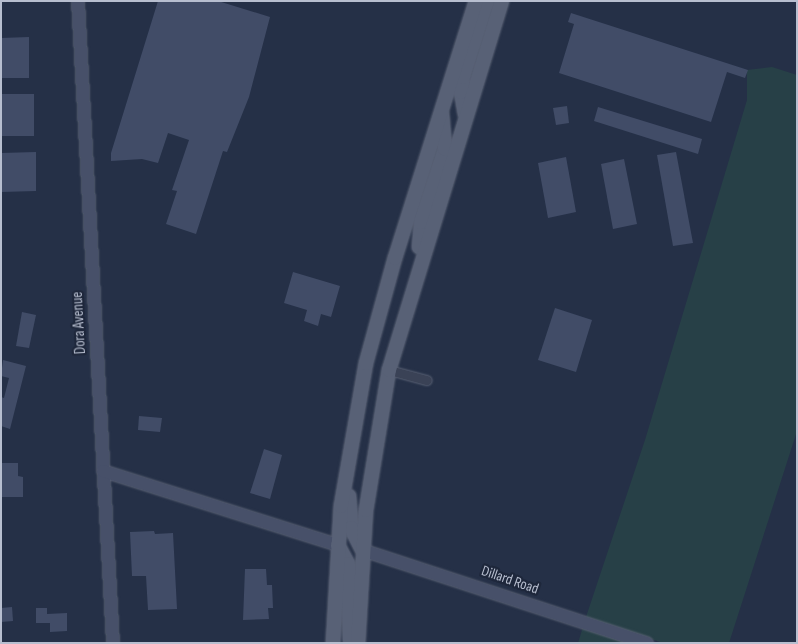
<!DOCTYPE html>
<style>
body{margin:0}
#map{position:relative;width:798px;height:644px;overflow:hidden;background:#253047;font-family:"Sofia Sans Condensed",sans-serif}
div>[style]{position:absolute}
.green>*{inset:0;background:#274047}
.building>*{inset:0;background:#414c67}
.roads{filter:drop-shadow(0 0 1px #586073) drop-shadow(0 0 1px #586073)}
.street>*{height:9px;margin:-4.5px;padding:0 4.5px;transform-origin:4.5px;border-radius:4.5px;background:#3a4256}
.secondary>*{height:12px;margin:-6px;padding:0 6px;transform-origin:6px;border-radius:6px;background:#475069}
.primary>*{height:14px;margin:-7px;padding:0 7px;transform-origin:7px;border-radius:7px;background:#586176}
span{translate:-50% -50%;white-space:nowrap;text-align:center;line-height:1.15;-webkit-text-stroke:4.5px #1e273b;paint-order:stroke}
.street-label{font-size:15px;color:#b7becf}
.frame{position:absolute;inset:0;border:2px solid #b7becf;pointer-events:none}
</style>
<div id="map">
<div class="green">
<div style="clip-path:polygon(772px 67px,797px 75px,797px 431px,729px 643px,663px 643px,586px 617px,645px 440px,747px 100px,747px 70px)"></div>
<div style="clip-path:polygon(583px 627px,632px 643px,578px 643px)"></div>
</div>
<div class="building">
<div style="clip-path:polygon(158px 1px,218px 1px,270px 17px,249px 97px,227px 152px,223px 151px,196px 234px,166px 224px,177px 191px,172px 190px,189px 140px,168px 133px,158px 163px,142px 159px,111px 161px,111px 153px)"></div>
<div style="clip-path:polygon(571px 13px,748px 70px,745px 78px,727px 72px,711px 122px,559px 73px,574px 24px,568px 22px)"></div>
<div style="clip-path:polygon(29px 37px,29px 78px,1px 78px,1px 38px)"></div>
<div style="clip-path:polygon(1px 94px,34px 94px,34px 136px,1px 136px)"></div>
<div style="clip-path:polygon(567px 106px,569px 123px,556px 125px,553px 108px)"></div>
<div style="clip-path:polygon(598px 107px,702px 139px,698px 154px,594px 121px)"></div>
<div style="clip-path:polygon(36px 152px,36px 191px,1px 192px,1px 153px)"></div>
<div style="clip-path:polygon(676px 152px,693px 243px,673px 246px,657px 155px)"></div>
<div style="clip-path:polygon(566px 157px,576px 212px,548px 218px,538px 163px)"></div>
<div style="clip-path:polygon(624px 159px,637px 224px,613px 229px,601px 164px)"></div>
<div style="clip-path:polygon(293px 272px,340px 286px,331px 317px,321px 314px,318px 326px,304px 321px,307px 310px,284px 303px)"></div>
<div style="clip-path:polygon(555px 308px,592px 320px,576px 372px,538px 360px)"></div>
<div style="clip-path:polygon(22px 312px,36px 315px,29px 348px,16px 346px)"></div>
<div style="clip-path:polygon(3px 360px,26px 366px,10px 429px,1px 426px,1px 397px,4px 398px,9px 378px,1px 376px)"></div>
<div style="clip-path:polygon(139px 416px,162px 418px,160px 432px,138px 430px)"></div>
<div style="clip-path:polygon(264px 449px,282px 455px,270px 499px,250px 493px)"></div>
<div style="clip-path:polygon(1px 463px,18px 463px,18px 476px,23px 477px,23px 497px,1px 497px)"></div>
<div style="clip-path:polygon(154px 531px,155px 534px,173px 533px,177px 609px,148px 610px,146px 576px,132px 576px,130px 532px)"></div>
<div style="clip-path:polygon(245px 569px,266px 569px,267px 585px,272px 585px,273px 608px,268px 608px,269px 619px,243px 620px)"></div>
<div style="clip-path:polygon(12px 607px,13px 621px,1px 622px,1px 608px)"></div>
<div style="clip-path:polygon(36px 608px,47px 608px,47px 614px,67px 613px,67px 631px,50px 632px,50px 623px,36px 623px)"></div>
</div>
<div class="roads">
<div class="street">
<div style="left:389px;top:370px;width:39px;rotate:15deg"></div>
</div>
<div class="secondary">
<div style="left:78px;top:1px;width:643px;rotate:86.88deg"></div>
<div style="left:103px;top:471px;width:246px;rotate:17.5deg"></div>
<div style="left:362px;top:550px;width:300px;rotate:18.1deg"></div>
</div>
<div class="primary">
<div style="left:465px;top:114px;width:22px;rotate:-100deg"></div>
<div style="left:461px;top:92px;width:15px;rotate:-82deg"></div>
<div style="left:463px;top:77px;width:80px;rotate:-72.5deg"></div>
<div style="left:419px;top:247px;width:25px;rotate:-85deg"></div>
<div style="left:421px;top:222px;width:77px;rotate:-71.8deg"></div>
<div style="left:445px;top:149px;width:36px;rotate:-95deg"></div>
<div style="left:349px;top:496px;width:32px;rotate:86deg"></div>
<div style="left:351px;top:528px;width:25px;rotate:63deg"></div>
<div style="left:338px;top:545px;width:21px;rotate:62deg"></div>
<div style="left:348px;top:564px;width:76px;rotate:88.5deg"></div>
<div style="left:333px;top:643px;width:137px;rotate:-86.7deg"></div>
<div style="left:341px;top:506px;width:145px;rotate:-80.1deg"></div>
<div style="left:366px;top:363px;width:109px;rotate:-74.6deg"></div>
<div style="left:395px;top:258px;width:269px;rotate:-72.5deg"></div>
<div style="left:358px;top:643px;width:133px;rotate:-86.6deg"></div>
<div style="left:366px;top:510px;width:142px;rotate:-80.7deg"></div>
<div style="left:389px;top:370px;width:386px;rotate:-73deg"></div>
</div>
</div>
<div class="street-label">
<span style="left:79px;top:323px;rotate:-93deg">Dora Avenue</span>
<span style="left:510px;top:580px;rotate:19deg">Dillard Road</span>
</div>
<div class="frame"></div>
</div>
